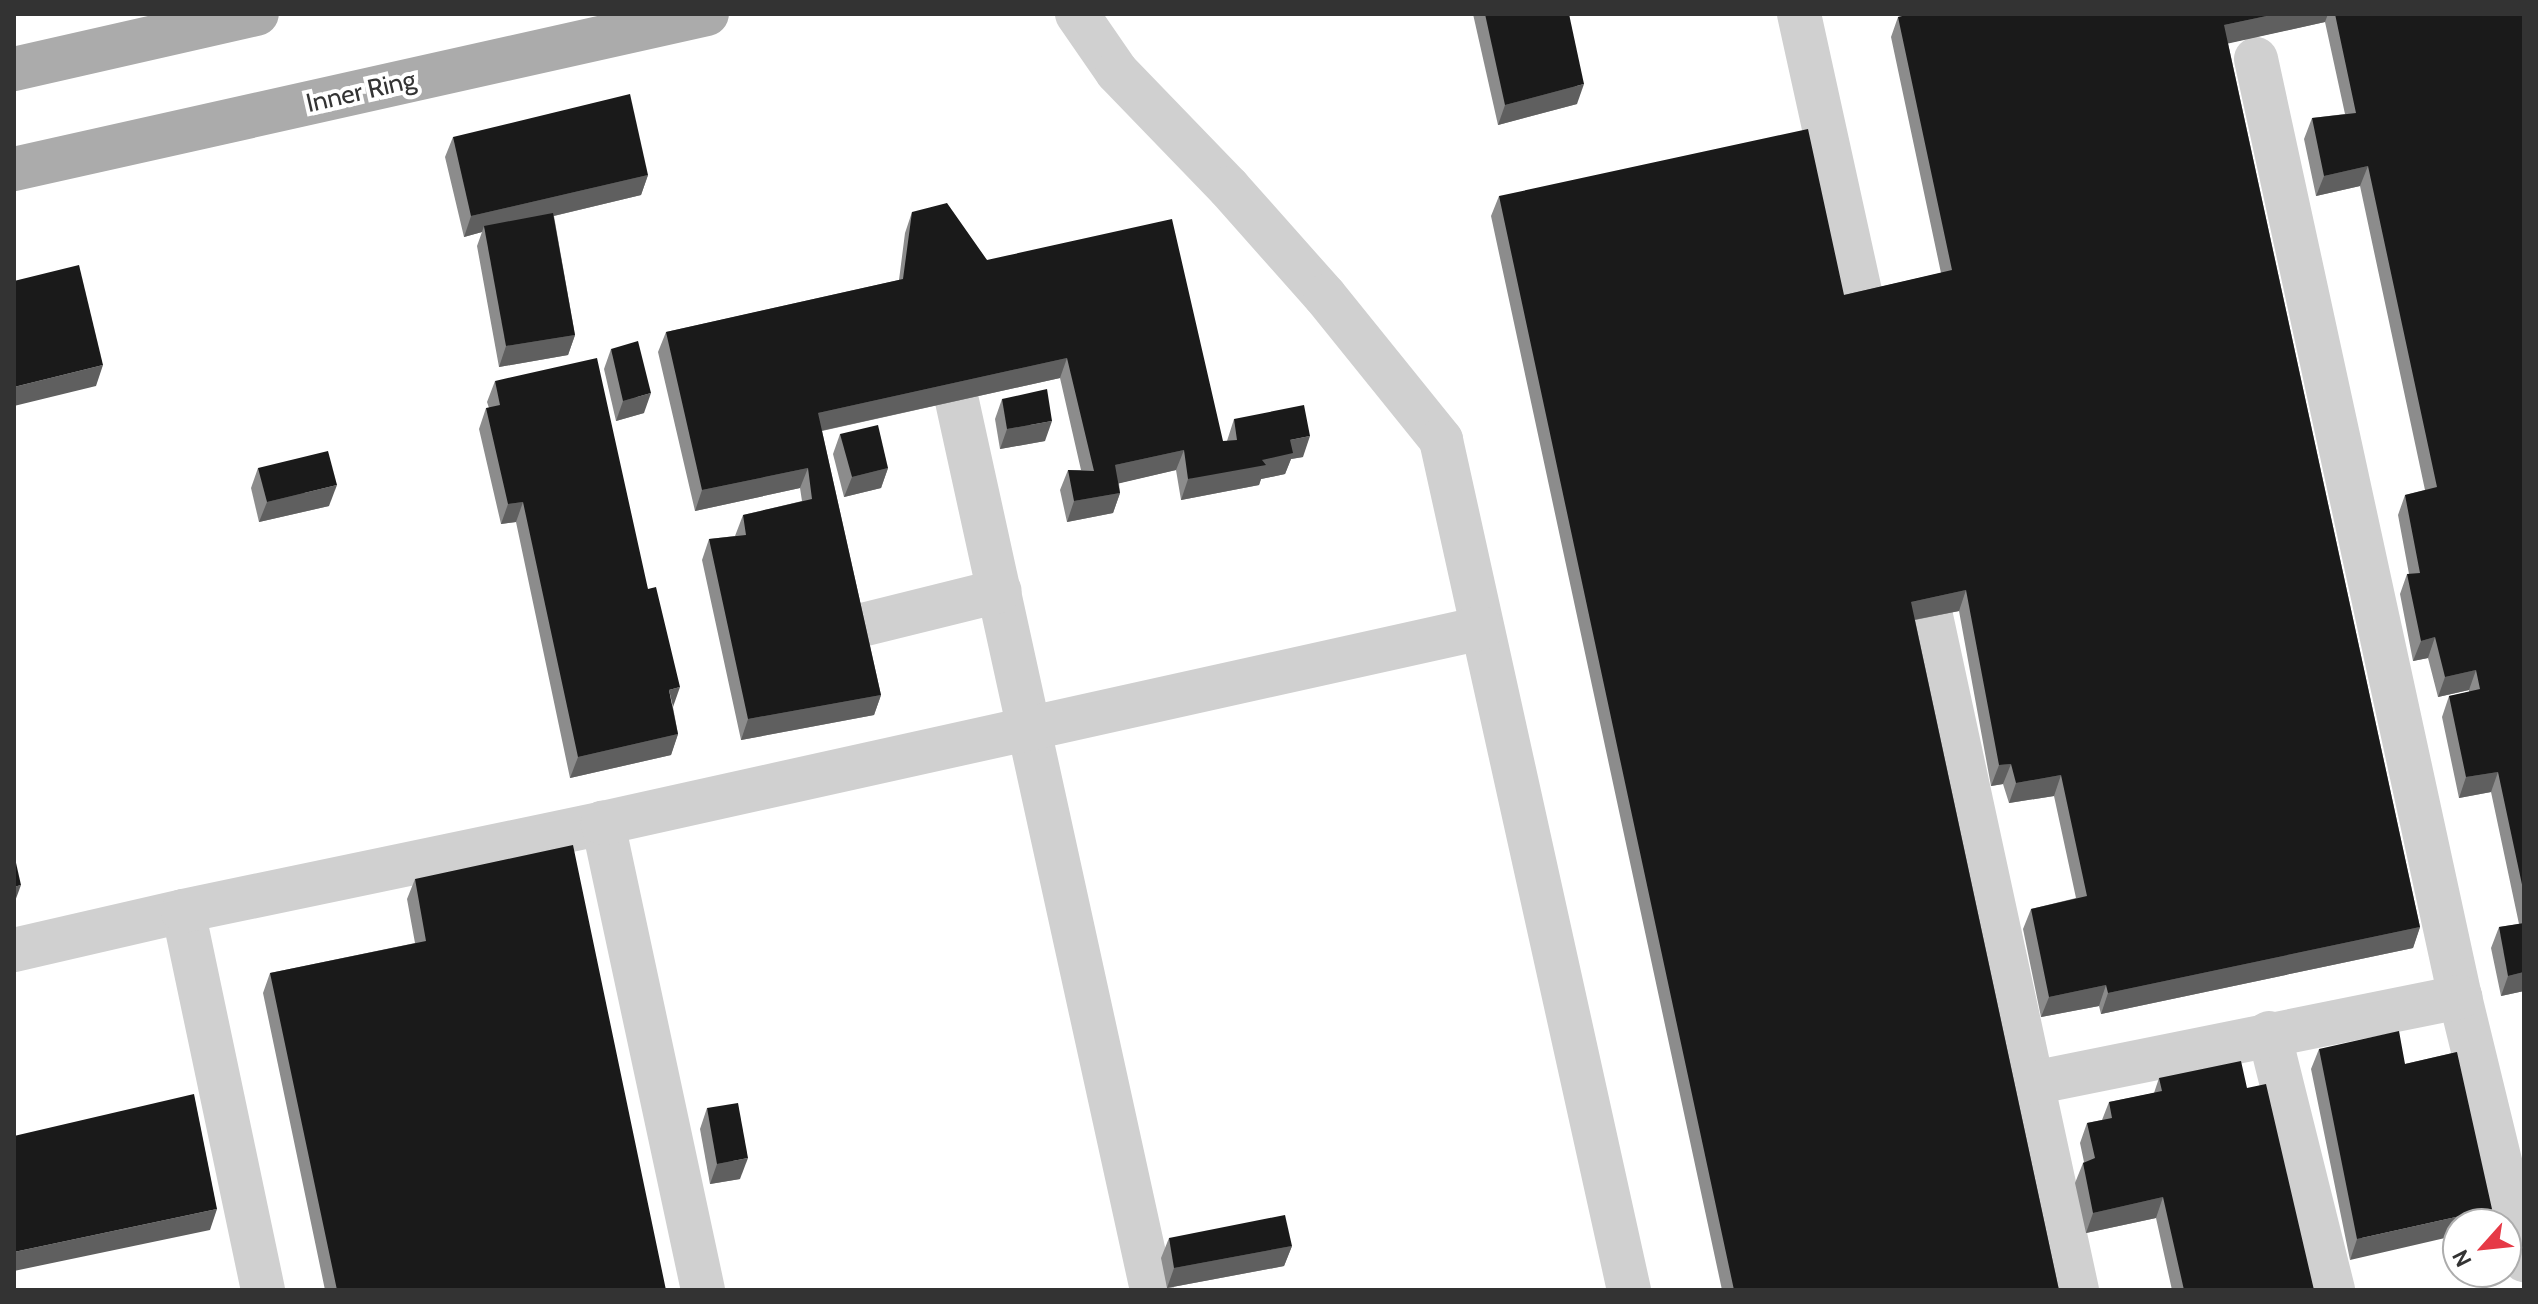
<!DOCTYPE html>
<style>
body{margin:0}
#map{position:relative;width:2538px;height:1304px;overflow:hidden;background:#fff;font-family:Cabin,sans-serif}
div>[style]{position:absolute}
.minor>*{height:44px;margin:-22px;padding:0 22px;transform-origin:22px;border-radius:22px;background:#d0d0d0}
.major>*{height:44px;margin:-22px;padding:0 22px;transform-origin:22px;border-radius:22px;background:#ababab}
.wall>*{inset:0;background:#8c8c8c}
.shaded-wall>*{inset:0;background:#5f5f5f}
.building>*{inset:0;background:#1a1a1a}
span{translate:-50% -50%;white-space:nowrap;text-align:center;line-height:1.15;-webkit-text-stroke:8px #fff;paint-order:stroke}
.street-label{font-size:26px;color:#333}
.frame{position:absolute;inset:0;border:16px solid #333;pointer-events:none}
.north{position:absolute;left:2442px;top:1208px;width:80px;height:80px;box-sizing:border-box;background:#fff;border:2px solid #adadad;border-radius:50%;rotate:243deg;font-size:22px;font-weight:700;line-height:32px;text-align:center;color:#333}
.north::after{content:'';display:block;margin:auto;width:28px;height:36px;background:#e63946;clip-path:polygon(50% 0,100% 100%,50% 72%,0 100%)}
</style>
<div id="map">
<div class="minor">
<div style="left:1077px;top:14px;width:70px;rotate:55.4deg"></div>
<div style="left:1117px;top:72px;width:161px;rotate:46deg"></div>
<div style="left:1229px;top:188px;width:144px;rotate:48.4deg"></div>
<div style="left:1325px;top:296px;width:185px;rotate:51.1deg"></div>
<div style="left:1441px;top:440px;width:871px;rotate:77.53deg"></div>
<div style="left:1799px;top:14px;width:302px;rotate:77.6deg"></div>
<div style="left:2256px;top:59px;width:960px;rotate:77.73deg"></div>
<div style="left:2460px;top:997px;width:271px;rotate:76.3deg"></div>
<div style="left:957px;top:401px;width:910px;rotate:77.63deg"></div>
<div style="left:1931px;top:616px;width:690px;rotate:77.78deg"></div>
<div style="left:854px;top:627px;width:150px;rotate:-13.9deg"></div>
<div style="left:14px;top:950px;width:173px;rotate:-13deg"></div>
<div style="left:2269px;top:1033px;width:265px;rotate:76deg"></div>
<div style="left:2033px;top:1083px;width:436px;rotate:-11.4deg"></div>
<div style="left:263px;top:1290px;width:387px;rotate:-101.9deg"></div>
<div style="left:183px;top:911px;width:429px;rotate:-11.8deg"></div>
<div style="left:703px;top:1290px;width:478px;rotate:-102.1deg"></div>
<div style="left:603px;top:823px;width:900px;rotate:-12.51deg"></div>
</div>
<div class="major">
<div style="left:14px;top:69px;width:249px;rotate:-12.8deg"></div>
<div style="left:14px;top:169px;width:710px;rotate:-12.61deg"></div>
</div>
<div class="wall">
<div style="clip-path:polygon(1473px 14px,1569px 14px,1577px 104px,1498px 125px)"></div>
<div style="clip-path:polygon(1911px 14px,2524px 14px,2524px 991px,2501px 996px,2491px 948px,2499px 927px,2519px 924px,2491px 792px,2459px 798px,2442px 717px,2449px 696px,2469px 692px,2469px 690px,2438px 697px,2428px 658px,2413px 661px,2400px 594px,2407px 574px,2409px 574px,2398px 515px,2405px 495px,2425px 490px,2360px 186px,2316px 196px,2304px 139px,2312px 118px,2345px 114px,2325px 22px,2228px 43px,2420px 927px,2413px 948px,2101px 1014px,2099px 1006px,2041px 1017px,2023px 929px,2031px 909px,2076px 898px,2054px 796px,2009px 803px,2003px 784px,1991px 786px,1959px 611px,1915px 620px,2059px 1290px,1722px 1290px,1491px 216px,1499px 196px,1844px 295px,1941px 273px,1891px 37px,1898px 17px)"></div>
<div style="clip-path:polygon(453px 137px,648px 175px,641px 195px,554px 216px,575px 335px,568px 355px,499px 367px,477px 246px,482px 232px,464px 237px,445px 157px)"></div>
<div style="clip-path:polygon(912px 212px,987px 260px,1223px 441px,1227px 441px,1234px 419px,1303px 457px,1291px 459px,1285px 474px,1261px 479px,1259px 485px,1181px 500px,1176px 470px,1119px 483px,1120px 493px,1113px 513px,1067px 522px,1060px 490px,1068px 470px,1081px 470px,1060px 378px,822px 431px,881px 695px,874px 715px,741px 740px,702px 560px,709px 539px,735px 536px,743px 515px,802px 501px,800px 488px,695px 511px,658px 352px,666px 332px,899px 280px,905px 233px)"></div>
<div style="clip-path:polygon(611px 349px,644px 413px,616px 421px,604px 369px)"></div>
<div style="clip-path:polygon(495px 381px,673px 707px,678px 734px,671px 755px,570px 778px,516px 522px,501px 524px,479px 429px,486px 408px,489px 408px,487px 402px)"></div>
<div style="clip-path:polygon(1002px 399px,1045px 441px,1000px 449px,995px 419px)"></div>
<div style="clip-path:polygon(840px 434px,888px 468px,881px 488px,844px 497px,833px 454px)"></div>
<div style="clip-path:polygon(258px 468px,329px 506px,259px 522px,251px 488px)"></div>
<div style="clip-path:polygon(415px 879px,666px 1290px,325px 1290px,263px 993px,270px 973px,415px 943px,407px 899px)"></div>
<div style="clip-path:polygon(2319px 1049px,2405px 1064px,2457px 1052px,2350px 1260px,2311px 1069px)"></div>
<div style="clip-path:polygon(2159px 1078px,2247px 1088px,2314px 1290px,2172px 1290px,2156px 1218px,2086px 1233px,2075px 1183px,2083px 1163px,2084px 1162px,2080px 1143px,2087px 1123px,2102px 1120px,2109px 1102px,2154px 1093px)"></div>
<div style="clip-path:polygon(707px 1108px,740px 1179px,710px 1184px,700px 1129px)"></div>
<div style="clip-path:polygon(1169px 1238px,1292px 1246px,1284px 1266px,1167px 1288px,1161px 1258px)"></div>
</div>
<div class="shaded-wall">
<div style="clip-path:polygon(2276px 14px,2328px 14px,2325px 22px,2217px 46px,2224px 25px)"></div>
<div style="clip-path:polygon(1584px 84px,1577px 104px,1498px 125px,1505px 105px)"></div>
<div style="clip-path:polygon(2368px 166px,2360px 186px,2316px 196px,2324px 176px)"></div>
<div style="clip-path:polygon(648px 175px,641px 195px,486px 232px,484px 226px,482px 232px,464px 237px,471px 216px)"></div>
<div style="clip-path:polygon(575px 335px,568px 355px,499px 367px,506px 346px)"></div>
<div style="clip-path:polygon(1067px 358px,1060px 378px,811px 433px,818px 413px)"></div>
<div style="clip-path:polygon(103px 365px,96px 386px,14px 406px,14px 387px)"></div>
<div style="clip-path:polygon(651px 393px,644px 413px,616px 421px,623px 401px)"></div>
<div style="clip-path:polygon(1052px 421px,1045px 441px,1000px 449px,1007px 429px)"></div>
<div style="clip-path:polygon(1310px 436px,1303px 457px,1291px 459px,1285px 474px,1261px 479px,1259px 485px,1181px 500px,1188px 479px,1262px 460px,1290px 440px)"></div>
<div style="clip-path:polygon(1184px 450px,1176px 470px,1108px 486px,1115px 465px)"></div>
<div style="clip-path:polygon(808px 468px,800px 488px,695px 511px,702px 490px)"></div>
<div style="clip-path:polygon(888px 468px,881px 488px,844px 497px,852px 477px)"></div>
<div style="clip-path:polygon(337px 485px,329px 506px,259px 522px,267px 502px)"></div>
<div style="clip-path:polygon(1120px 493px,1113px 513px,1067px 522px,1074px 501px)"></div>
<div style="clip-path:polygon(523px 502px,516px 522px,501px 524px,508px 504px)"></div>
<div style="clip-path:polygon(1966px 590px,1959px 611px,1903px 622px,1911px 602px)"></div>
<div style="clip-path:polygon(2435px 637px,2428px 658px,2413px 661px,2421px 641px)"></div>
<div style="clip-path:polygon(2476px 670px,2469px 690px,2438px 697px,2445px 677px)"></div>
<div style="clip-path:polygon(680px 687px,673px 707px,669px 690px)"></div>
<div style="clip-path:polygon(881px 695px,874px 715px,741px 740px,748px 719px)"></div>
<div style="clip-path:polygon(678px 734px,671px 755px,570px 778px,578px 757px)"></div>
<div style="clip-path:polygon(2011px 764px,2003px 784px,1991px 786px,1999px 765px)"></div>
<div style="clip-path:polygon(2498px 772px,2491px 792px,2459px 798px,2466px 777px)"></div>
<div style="clip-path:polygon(2061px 775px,2054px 796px,2009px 803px,2016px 783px)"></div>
<div style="clip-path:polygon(21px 885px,14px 904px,14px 887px)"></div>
<div style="clip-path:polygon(2420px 927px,2413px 948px,2101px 1014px,2108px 993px)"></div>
<div style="clip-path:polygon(2524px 972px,2524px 991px,2501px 996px,2508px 976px)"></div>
<div style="clip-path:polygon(2106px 985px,2099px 1006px,2041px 1017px,2049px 997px)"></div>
<div style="clip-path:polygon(748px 1158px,740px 1179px,710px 1184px,717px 1164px)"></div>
<div style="clip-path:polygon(2163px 1197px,2156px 1218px,2086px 1233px,2093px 1213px)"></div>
<div style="clip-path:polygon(217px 1209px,210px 1230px,14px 1271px,14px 1252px)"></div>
<div style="clip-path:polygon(2492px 1209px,2486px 1224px,2458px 1224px,2458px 1235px,2350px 1260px,2357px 1239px)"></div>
<div style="clip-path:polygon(1292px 1246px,1284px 1266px,1167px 1288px,1174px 1268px)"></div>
</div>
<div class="building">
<div style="clip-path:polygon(1485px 14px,1569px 14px,1584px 84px,1505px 105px)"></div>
<div style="clip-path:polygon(1911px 14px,2276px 14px,2224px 25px,2420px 927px,2108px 993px,2106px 985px,2049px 997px,2031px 909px,2087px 896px,2061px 775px,2016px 783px,2011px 764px,1999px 765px,1966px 590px,1911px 602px,2059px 1290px,1734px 1290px,1499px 196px,1808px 129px,1844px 295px,1952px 270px,1898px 17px)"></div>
<div style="clip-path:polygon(2335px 14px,2524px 14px,2524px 894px,2498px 772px,2466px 777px,2449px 696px,2480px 689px,2476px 670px,2445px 677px,2435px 637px,2421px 641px,2407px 574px,2420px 573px,2405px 495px,2437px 487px,2368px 166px,2324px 176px,2312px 118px,2356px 113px)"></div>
<div style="clip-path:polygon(630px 94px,648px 175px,471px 216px,453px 137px)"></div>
<div style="clip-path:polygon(947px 203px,987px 260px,1172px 219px,1223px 441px,1237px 440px,1234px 419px,1304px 405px,1310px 436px,1290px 440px,1293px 453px,1262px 460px,1266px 465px,1188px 479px,1184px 450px,1115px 465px,1120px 493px,1074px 501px,1068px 470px,1094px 471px,1067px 358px,818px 413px,881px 695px,748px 719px,709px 539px,746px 535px,743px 515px,812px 499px,808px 468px,702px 490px,666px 332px,903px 279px,912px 212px)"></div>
<div style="clip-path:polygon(553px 213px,575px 335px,506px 346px,484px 226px)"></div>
<div style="clip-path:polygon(79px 265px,103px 365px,14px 387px,14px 281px)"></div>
<div style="clip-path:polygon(638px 341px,651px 393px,623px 401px,611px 349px)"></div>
<div style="clip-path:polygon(597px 358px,648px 589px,656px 587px,680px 687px,669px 690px,678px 734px,578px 757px,523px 502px,508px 504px,486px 408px,500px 405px,495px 381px)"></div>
<div style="clip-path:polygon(1047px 389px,1052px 421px,1007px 429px,1002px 399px)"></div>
<div style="clip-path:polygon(878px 425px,888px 468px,852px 477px,840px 434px)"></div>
<div style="clip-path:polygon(328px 451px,337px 485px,267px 502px,258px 468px)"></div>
<div style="clip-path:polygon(573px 845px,666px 1290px,337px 1290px,270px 973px,426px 941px,415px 879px)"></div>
<div style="clip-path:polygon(14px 854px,21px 885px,14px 887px)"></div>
<div style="clip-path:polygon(2524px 923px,2524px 972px,2508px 976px,2499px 927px)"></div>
<div style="clip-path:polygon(2399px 1031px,2405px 1064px,2457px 1052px,2492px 1209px,2357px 1239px,2319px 1049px)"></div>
<div style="clip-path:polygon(2241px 1061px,2247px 1088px,2266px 1084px,2314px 1290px,2184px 1290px,2163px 1197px,2093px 1213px,2083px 1163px,2095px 1158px,2087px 1123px,2112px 1118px,2109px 1102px,2162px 1091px,2159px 1078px)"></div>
<div style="clip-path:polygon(194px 1094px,217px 1209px,14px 1252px,14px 1136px)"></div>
<div style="clip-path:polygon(738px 1103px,748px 1158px,717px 1164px,707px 1108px)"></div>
<div style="clip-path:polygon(1285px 1215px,1292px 1246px,1174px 1268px,1169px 1238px)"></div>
</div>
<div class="street-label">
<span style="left:361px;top:92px;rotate:-13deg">Inner Ring</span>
</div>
<div class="frame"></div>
<div class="north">N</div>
</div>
